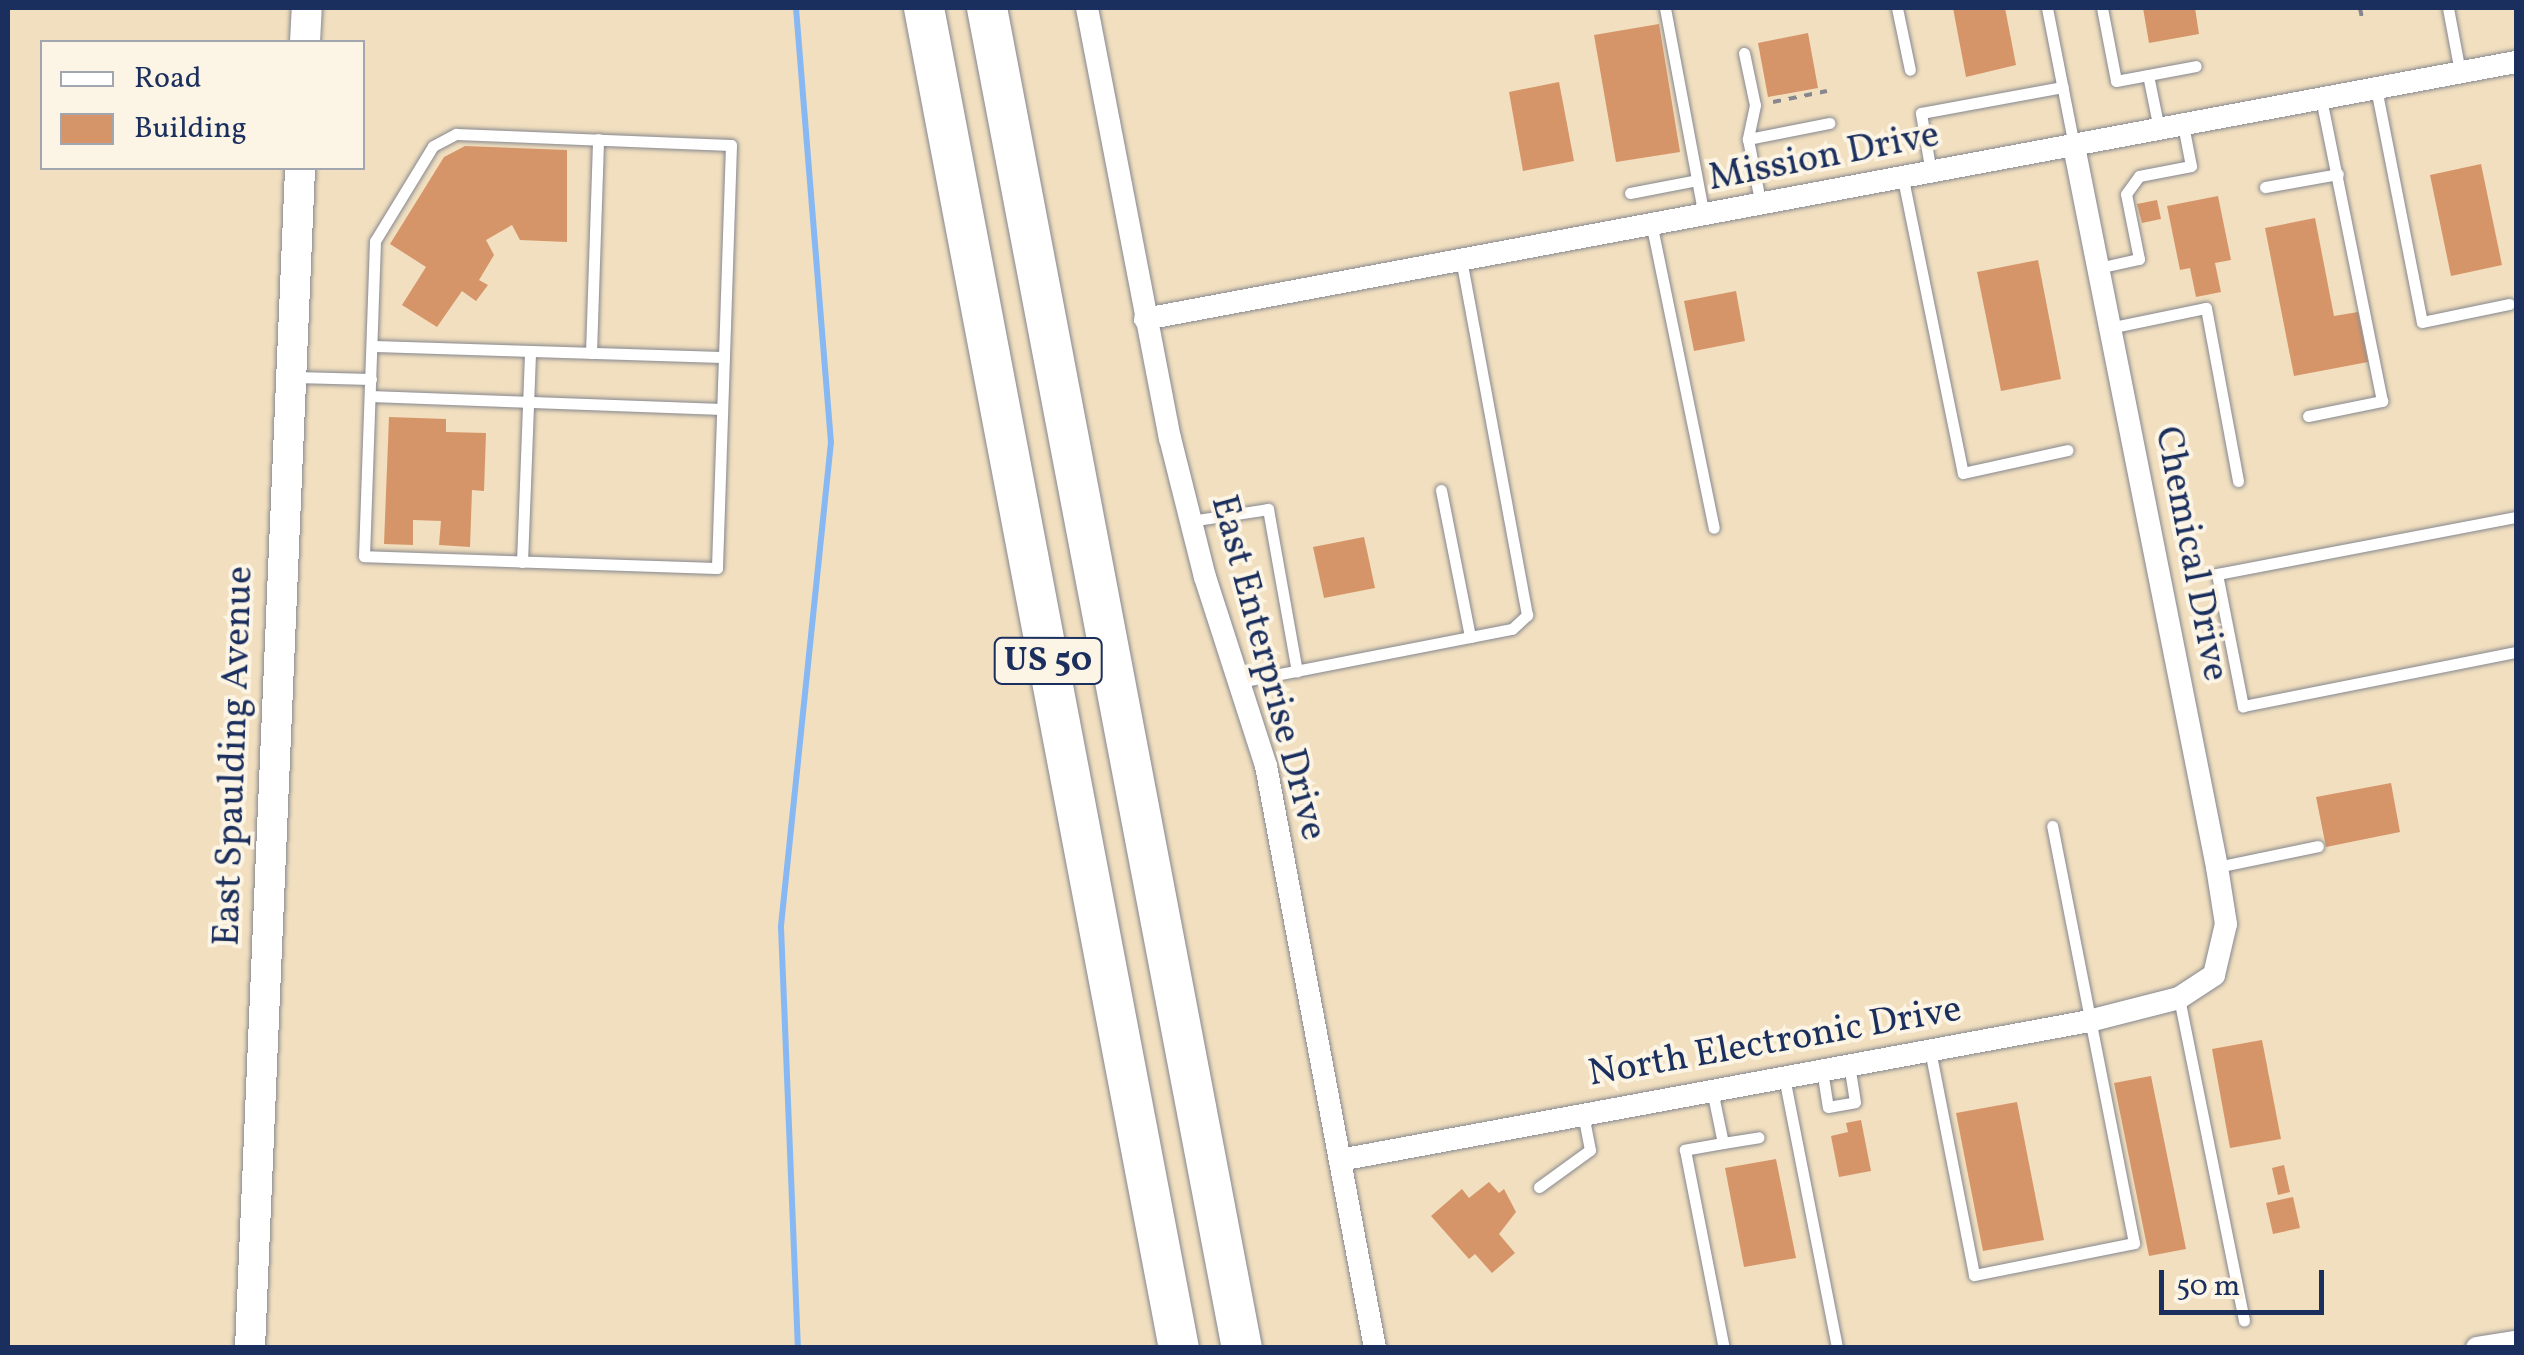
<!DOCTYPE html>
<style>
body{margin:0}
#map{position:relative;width:2524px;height:1355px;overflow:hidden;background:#f1dfbf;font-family:Vollkorn,serif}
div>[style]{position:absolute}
.stream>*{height:6px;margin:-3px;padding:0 3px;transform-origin:3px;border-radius:3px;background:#87b8f3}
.building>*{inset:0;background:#d69569}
.path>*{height:4px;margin-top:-2px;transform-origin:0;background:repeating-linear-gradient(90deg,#86878e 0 8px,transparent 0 16px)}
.roads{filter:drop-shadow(0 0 2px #86878e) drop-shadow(0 0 2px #86878e)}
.lane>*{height:11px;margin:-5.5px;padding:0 5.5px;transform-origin:5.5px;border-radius:5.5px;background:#fff}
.street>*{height:22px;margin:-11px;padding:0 11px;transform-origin:11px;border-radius:11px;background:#fff}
.secondary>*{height:30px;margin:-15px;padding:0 15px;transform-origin:15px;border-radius:15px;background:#fff}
.highway>*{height:40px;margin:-20px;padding:0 20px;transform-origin:20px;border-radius:20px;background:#fff}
span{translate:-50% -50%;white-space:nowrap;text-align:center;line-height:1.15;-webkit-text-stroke:8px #fcf5e5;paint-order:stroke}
.shield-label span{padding:2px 8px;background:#fcf5e5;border:2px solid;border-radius:8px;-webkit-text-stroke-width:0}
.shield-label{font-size:35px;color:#1b2f5e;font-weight:700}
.street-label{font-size:38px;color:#1b2f5e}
.frame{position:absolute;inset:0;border:10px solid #1b2f5e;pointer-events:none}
.legend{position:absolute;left:40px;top:40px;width:325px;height:130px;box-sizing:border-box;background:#fcf5e5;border:2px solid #a2a6af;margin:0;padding:12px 18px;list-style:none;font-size:30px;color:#1b2f5e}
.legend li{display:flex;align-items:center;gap:20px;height:50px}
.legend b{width:50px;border:2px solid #a2a6af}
.scale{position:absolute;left:2159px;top:1270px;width:165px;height:45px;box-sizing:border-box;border:5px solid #1b2f5e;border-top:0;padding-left:12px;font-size:30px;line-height:35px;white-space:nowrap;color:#1b2f5e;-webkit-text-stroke:8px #fcf5e5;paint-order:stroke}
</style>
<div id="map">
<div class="stream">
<div style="left:796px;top:8px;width:435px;rotate:85.4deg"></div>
<div style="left:831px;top:442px;width:488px;rotate:95.9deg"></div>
<div style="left:781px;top:927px;width:421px;rotate:87.7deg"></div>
</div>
<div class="building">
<div style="clip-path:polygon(1953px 8px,2005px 8px,2016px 65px,1966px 77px)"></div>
<div style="clip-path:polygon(2143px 8px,2195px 8px,2199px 34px,2149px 43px)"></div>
<div style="clip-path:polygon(1659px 24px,1680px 152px,1616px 162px,1594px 35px)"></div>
<div style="clip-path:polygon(1808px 33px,1818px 88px,1768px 97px,1758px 43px)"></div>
<div style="clip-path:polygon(1559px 82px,1574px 161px,1523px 171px,1509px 92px)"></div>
<div style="clip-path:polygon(465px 146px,567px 150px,567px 242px,520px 240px,512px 225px,486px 240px,494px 255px,479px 280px,488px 285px,476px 301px,462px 291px,437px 327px,402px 305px,426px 267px,390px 244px,444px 157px)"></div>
<div style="clip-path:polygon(2481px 164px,2502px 265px,2451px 276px,2430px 175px)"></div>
<div style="clip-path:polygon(2218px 196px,2231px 260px,2215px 263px,2221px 292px,2196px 297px,2190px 268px,2180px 270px,2167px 206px)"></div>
<div style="clip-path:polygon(2157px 200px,2161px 219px,2142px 223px,2137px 204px)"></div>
<div style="clip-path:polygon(2315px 218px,2334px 316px,2358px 312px,2368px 362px,2294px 376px,2265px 228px)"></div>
<div style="clip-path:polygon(2038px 260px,2061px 379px,2001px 391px,1977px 272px)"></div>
<div style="clip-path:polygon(1736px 291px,1745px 341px,1694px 351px,1684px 301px)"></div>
<div style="clip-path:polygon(389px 417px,446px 419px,446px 432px,486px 433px,484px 491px,472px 490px,470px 547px,439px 545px,441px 521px,413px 520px,413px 545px,384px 544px)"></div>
<div style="clip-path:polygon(1364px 537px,1375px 588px,1324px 598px,1313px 547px)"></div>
<div style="clip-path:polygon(2391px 783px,2400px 832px,2326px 847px,2316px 797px)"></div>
<div style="clip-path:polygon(2262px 1040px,2281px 1139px,2230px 1148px,2212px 1049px)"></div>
<div style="clip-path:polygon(2151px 1076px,2186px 1249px,2149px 1256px,2114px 1083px)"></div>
<div style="clip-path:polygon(2017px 1102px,2044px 1240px,1983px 1251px,1956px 1113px)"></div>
<div style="clip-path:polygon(1861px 1120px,1871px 1171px,1839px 1177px,1831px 1136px,1848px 1132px,1846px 1123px)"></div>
<div style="clip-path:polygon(1776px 1159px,1796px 1258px,1744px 1267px,1725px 1168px)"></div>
<div style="clip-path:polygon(2284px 1165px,2290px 1192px,2278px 1195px,2272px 1168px)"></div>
<div style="clip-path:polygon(1489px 1182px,1499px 1193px,1504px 1189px,1516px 1212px,1499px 1234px,1515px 1253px,1492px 1273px,1475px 1254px,1469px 1259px,1431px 1216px,1462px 1189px,1469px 1198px)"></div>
<div style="clip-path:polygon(2293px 1197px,2300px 1228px,2273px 1234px,2266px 1203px)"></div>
</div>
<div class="path">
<div style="left:2360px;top:8px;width:15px;rotate:79deg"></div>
<div style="left:1773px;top:102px;width:55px;rotate:-11.5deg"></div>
</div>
<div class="roads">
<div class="lane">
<div style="left:1665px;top:8px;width:213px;rotate:79.4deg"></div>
<div style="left:1897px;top:8px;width:63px;rotate:78.2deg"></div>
<div style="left:2047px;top:8px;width:141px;rotate:78.9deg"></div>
<div style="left:2102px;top:8px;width:74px;rotate:79.1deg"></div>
<div style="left:2116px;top:81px;width:81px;rotate:-10.6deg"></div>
<div style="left:2448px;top:8px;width:65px;rotate:79.4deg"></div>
<div style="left:1744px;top:53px;width:53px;rotate:78.1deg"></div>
<div style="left:1755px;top:105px;width:35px;rotate:102deg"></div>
<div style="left:2148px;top:75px;width:55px;rotate:78.5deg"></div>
<div style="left:2376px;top:88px;width:238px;rotate:78.9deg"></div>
<div style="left:2422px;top:322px;width:89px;rotate:-11.7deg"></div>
<div style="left:456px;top:134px;width:275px;rotate:2.3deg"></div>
<div style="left:731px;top:145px;width:423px;rotate:91.9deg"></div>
<div style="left:717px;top:568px;width:353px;rotate:-178.1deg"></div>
<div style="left:364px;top:556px;width:315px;rotate:-88deg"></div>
<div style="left:375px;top:241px;width:111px;rotate:-58.6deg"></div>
<div style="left:433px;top:146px;width:26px;rotate:-28deg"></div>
<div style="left:1931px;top:173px;width:61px;rotate:-99.5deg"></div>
<div style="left:1921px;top:113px;width:144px;rotate:-10.4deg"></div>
<div style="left:1903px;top:179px;width:300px;rotate:78.5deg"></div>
<div style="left:1963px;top:473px;width:107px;rotate:-12.4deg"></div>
<div style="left:2265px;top:187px;width:74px;rotate:-10.1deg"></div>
<div style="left:1630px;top:193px;width:68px;rotate:-11deg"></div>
<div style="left:1761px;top:206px;width:68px;rotate:-101deg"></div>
<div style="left:1748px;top:139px;width:83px;rotate:-11.2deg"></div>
<div style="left:1652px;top:227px;width:307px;rotate:78.4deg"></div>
<div style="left:2098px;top:268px;width:42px;rotate:-12.4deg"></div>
<div style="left:2139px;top:259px;width:66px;rotate:-101.3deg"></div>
<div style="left:2126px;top:194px;width:22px;rotate:-54deg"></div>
<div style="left:2139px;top:176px;width:53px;rotate:-10.9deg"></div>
<div style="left:2191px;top:166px;width:42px;rotate:-101deg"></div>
<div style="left:2109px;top:328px;width:99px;rotate:-11.7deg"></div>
<div style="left:2206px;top:308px;width:176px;rotate:79.5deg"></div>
<div style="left:372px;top:346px;width:352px;rotate:1.8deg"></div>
<div style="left:591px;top:353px;width:214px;rotate:-88.1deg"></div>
<div style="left:295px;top:377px;width:76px;rotate:1.5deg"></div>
<div style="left:370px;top:396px;width:352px;rotate:2.1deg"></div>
<div style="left:2308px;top:416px;width:76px;rotate:-11.5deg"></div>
<div style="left:2382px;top:401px;width:309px;rotate:-101.4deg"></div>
<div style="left:1441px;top:490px;width:150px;rotate:78.8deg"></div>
<div style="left:2516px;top:517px;width:304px;rotate:169.2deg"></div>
<div style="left:2217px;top:574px;width:135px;rotate:78.9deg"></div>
<div style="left:2243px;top:706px;width:278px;rotate:-11.2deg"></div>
<div style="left:1190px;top:521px;width:79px;rotate:-8.7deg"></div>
<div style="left:1268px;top:509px;width:165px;rotate:79.9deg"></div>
<div style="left:522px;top:562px;width:211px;rotate:-87.8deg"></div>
<div style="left:1239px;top:682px;width:278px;rotate:-11deg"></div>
<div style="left:1512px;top:629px;width:21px;rotate:-43deg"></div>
<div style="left:1527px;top:615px;width:358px;rotate:-100.5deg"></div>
<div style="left:2217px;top:867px;width:103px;rotate:-11.7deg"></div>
<div style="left:2179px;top:998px;width:329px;rotate:78.6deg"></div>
<div style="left:1930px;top:1050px;width:229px;rotate:78.9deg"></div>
<div style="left:1974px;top:1275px;width:163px;rotate:-11.3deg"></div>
<div style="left:2134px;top:1243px;width:425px;rotate:-101.1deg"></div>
<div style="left:1822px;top:1070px;width:37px;rotate:81deg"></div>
<div style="left:1828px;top:1107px;width:27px;rotate:-10deg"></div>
<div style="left:1855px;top:1102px;width:37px;rotate:-99deg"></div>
<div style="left:1784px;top:1077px;width:276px;rotate:78.9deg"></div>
<div style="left:1712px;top:1090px;width:54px;rotate:78.3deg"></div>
<div style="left:1723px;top:1143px;width:36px;rotate:-9deg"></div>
<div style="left:1723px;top:1143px;width:39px;rotate:170deg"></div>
<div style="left:1685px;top:1150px;width:202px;rotate:78.9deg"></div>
<div style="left:1539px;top:1187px;width:63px;rotate:-36deg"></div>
<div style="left:1590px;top:1150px;width:38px;rotate:-101deg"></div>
</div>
<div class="street">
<div style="left:1087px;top:8px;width:438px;rotate:79.1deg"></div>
<div style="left:1170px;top:438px;width:143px;rotate:75.9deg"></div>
<div style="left:1205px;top:577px;width:199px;rotate:72.1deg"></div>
<div style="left:1266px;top:766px;width:592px;rotate:79.39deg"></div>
<div style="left:1145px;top:319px;width:1395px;rotate:-10.62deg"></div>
<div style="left:1340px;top:1160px;width:762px;rotate:-10.51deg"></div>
<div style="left:2089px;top:1021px;width:93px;rotate:-14.3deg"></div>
<div style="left:2179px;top:998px;width:42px;rotate:-33.3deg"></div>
<div style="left:2214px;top:975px;width:52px;rotate:-76.8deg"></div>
<div style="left:2226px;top:924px;width:58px;rotate:-99deg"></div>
<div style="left:2217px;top:867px;width:735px;rotate:-101.22deg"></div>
<div style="left:2477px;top:1348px;width:39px;rotate:-9deg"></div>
</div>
<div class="secondary">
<div style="left:305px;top:42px;width:34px;rotate:-87deg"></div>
<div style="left:250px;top:1348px;width:1181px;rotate:-87.57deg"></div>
</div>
<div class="highway">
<div style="left:924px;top:8px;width:1364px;rotate:79.23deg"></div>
<div style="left:987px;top:8px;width:1364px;rotate:79.23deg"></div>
</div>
</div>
<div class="shield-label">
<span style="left:1048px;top:661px">US 50</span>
</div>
<div class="street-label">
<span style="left:1824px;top:158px;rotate:-11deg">Mission Drive</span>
<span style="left:2190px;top:554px;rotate:79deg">Chemical Drive</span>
<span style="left:1267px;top:668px;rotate:75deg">East Enterprise Drive</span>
<span style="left:235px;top:756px;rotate:-88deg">East Spaulding Avenue</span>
<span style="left:1775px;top:1043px;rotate:-10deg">North Electronic Drive</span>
</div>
<div class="frame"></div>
<ul class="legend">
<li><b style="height:12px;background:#fff"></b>Road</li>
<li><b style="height:28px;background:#d69569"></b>Building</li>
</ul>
<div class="scale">50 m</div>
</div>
